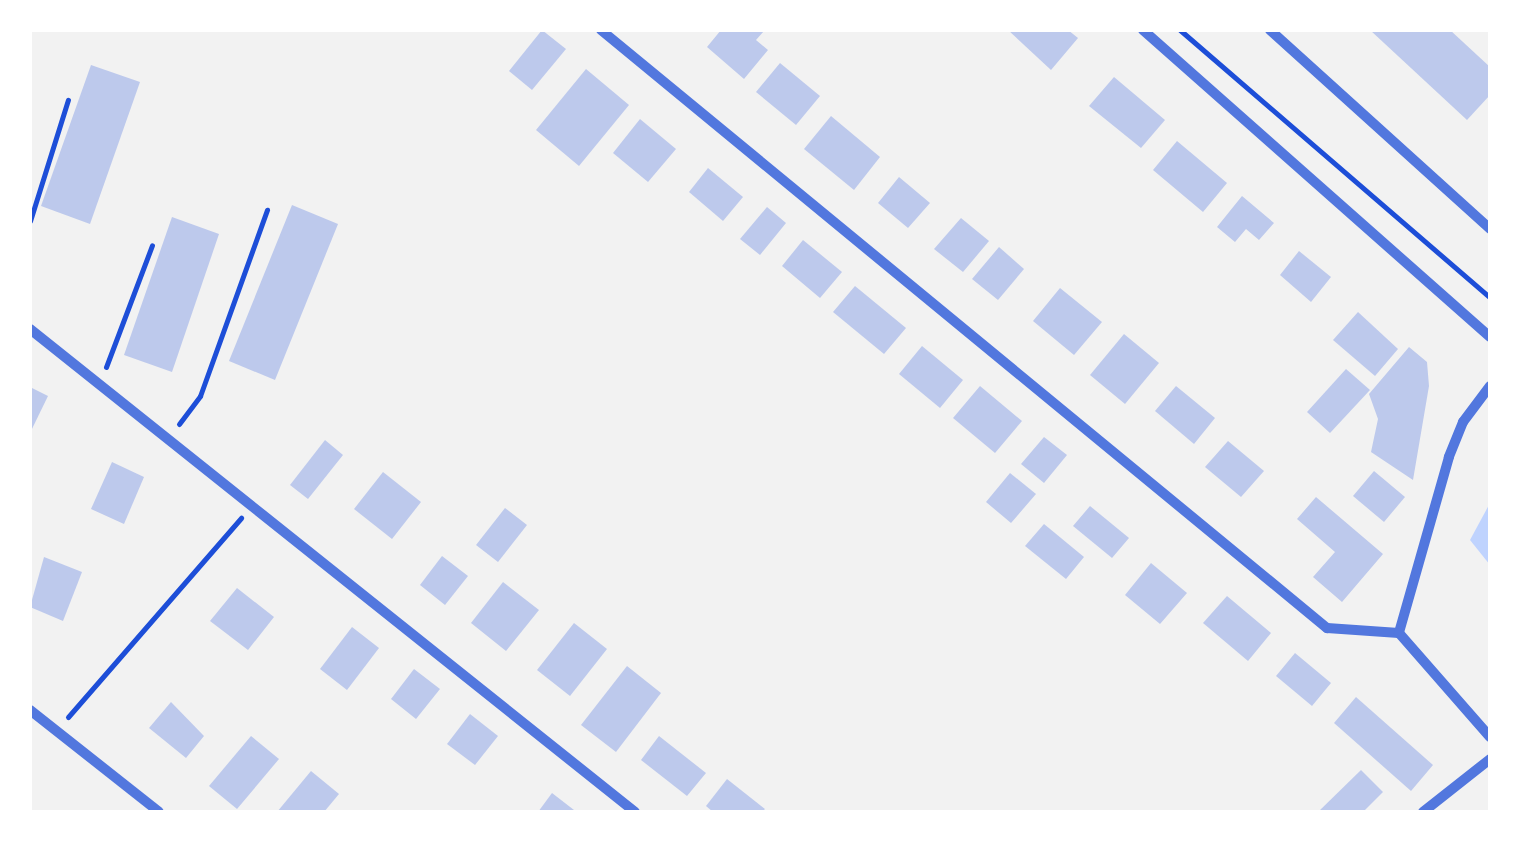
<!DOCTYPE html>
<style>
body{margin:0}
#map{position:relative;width:1520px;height:842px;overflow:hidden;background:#f2f2f2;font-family:Raleway,sans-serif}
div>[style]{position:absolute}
.water>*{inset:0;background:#bfd3fe}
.building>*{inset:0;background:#bdc9ec}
.path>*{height:5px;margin:-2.5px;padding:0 2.5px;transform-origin:2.5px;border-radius:2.5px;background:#1d4ed8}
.minor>*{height:10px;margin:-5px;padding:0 5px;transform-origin:5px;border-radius:5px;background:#5277de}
span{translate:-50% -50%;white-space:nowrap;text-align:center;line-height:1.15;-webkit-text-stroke:10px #fff;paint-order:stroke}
.frame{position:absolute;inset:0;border:32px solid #fff;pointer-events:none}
</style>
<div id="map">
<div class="water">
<div style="clip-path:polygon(1490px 503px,1490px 565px,1470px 540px)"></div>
</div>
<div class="building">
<div style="clip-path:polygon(542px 30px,566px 49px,532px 90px,509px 71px)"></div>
<div style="clip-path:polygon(721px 30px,765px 30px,756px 40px,768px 50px,744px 79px,707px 47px)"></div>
<div style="clip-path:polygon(1008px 30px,1068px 30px,1078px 38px,1051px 70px)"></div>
<div style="clip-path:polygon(1370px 30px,1450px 30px,1490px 67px,1490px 95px,1467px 120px)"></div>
<div style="clip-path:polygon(780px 63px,820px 96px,796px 125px,756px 92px)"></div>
<div style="clip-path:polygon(91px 65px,140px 82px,90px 224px,41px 206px)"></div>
<div style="clip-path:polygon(586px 69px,629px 105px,579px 166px,536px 130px)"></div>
<div style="clip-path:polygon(1114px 77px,1165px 120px,1141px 148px,1089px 106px)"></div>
<div style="clip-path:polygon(831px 116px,880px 157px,854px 190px,804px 149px)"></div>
<div style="clip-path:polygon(640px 119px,676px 149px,648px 182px,613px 153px)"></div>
<div style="clip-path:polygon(1177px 141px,1227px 183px,1203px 212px,1153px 170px)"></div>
<div style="clip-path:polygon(708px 168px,743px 197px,723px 221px,689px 192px)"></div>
<div style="clip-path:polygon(899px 177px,930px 203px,908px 228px,878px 203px)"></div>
<div style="clip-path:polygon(1242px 196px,1274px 223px,1259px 240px,1246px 229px,1235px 242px,1217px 227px)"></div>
<div style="clip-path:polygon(292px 205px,338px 224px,275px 380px,229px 361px)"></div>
<div style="clip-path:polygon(767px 207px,786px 223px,760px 255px,740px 239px)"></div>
<div style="clip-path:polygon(172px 217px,219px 234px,172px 372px,124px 355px)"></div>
<div style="clip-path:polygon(961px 218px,989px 241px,963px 272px,934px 249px)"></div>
<div style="clip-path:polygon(803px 240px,842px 272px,820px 298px,782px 266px)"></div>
<div style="clip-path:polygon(999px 247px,1024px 269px,998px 300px,972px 279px)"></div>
<div style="clip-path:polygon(1299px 251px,1331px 277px,1311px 302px,1280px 275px)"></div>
<div style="clip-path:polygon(855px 286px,906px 328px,884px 354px,833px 312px)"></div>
<div style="clip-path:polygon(1060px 288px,1102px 322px,1074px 355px,1033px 321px)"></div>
<div style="clip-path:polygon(1358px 312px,1398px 349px,1375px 376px,1333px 340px)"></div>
<div style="clip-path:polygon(1124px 334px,1159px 363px,1125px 404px,1090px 375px)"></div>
<div style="clip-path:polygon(922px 346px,963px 380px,940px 408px,899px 374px)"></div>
<div style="clip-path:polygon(1409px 347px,1427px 362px,1429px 386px,1413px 480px,1371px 452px,1378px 419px,1369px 394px)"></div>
<div style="clip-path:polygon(1346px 369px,1370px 390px,1330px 433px,1307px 412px)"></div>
<div style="clip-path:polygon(980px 386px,1022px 421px,995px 453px,953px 418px)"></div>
<div style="clip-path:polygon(1176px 386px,1215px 418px,1194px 444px,1155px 411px)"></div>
<div style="clip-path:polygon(30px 387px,48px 396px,30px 433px)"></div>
<div style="clip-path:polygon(1044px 437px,1067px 455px,1044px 483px,1021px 464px)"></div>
<div style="clip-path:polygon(325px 440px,343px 455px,308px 499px,290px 485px)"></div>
<div style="clip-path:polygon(1228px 441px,1264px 471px,1241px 497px,1205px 467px)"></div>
<div style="clip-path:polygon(112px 462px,144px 477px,124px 524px,91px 509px)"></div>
<div style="clip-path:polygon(1374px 471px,1405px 497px,1384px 522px,1353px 496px)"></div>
<div style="clip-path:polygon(383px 472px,421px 502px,392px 539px,354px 509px)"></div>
<div style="clip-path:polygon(1010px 473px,1036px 494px,1011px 523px,986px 502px)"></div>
<div style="clip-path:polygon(1316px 497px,1383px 554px,1342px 602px,1313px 577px,1335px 552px,1297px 519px)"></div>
<div style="clip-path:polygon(1090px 506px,1129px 538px,1112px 558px,1073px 526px)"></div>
<div style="clip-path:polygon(505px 508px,527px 525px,498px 562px,476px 545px)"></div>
<div style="clip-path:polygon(1044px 524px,1084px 557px,1066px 579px,1025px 546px)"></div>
<div style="clip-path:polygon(442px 556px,468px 576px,445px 605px,420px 585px)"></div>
<div style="clip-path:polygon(44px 557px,82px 572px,63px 621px,30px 607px)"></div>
<div style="clip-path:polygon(1151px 563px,1187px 593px,1160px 624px,1125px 595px)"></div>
<div style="clip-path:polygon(503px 582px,539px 610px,506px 651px,471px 623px)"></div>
<div style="clip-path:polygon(237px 588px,274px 617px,248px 650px,210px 621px)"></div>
<div style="clip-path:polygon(1227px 596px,1271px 633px,1248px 661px,1203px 623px)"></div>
<div style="clip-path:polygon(574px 623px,607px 649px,570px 696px,537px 670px)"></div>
<div style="clip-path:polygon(352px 627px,379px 648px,347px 690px,320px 669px)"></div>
<div style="clip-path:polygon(1295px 653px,1331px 683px,1312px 706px,1276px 676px)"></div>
<div style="clip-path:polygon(627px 666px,661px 693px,616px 752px,581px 725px)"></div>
<div style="clip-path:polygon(414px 669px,440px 689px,416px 719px,391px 699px)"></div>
<div style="clip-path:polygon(1356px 697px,1433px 765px,1411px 791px,1334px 723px)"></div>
<div style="clip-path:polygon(171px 702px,204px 736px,186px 758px,149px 728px)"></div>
<div style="clip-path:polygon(470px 714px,498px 736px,475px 765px,447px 744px)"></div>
<div style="clip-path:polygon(251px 736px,279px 759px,237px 809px,209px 786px)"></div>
<div style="clip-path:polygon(659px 736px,706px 773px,687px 796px,641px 760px)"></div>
<div style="clip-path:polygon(1361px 770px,1383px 792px,1363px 812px,1318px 812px)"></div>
<div style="clip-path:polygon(311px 771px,339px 794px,324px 812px,277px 812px)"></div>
<div style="clip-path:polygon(727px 779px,765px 809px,762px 812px,713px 812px,706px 806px)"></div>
<div style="clip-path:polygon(552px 793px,574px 810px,572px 812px,538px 812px)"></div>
</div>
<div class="path">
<div style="left:1180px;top:30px;width:410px;rotate:40.8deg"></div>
<div style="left:30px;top:221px;width:127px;rotate:-72.6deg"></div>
<div style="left:106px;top:367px;width:130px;rotate:-69.3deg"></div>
<div style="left:179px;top:424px;width:35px;rotate:-53deg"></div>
<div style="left:200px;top:396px;width:198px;rotate:-70.2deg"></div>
<div style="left:68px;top:717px;width:264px;rotate:-49deg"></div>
</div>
<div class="minor">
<div style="left:601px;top:30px;width:941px;rotate:39.48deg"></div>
<div style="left:1327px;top:628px;width:72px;rotate:4deg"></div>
<div style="left:1143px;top:30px;width:463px;rotate:41.5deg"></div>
<div style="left:1270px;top:30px;width:297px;rotate:42.1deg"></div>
<div style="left:30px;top:329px;width:774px;rotate:38.6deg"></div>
<div style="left:1490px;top:386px;width:45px;rotate:126.9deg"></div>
<div style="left:1463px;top:422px;width:38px;rotate:112deg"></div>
<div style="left:1449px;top:457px;width:183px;rotate:105.9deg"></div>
<div style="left:1399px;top:633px;width:138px;rotate:48.8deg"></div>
<div style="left:30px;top:710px;width:164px;rotate:38.3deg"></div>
<div style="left:1423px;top:812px;width:85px;rotate:-38.3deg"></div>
</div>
<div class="frame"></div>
</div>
